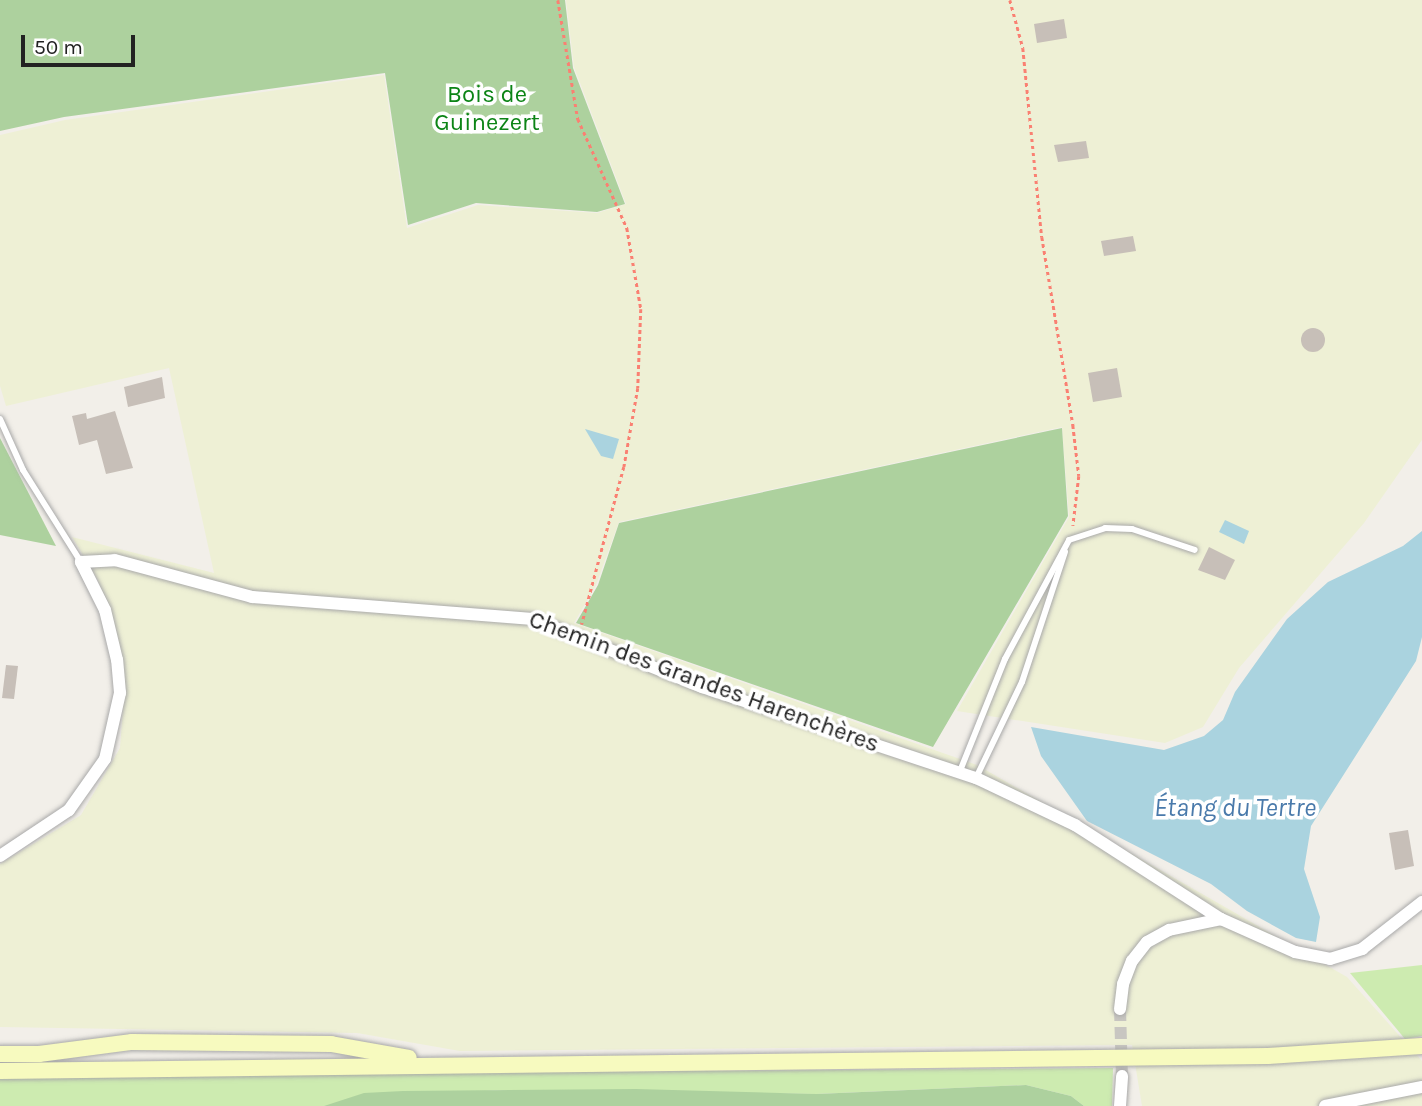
<!DOCTYPE html>
<meta charset="utf-8">
<style>
body{margin:0}
#map{position:relative;width:1422px;height:1106px;overflow:hidden;background:#f2efe9;font-family:Karla,sans-serif}
div>[style]{position:absolute}
.farmland>*{inset:0;background:#eef0d5}
.grass>*{inset:0;background:#cdebb0}
.forest>*{inset:0;background:#add19e}
.water>*{inset:0;background:#aad3df}
.building>*{inset:0;background:#c7bfb8}
.round{border-radius:50%}
.minor-tunnel>*{height:12px;margin-top:-6px;transform-origin:0;background:repeating-linear-gradient(90deg,#c8c6c1 0 12px,transparent 0 18px)}
.path>*{height:2.5px;margin-top:-1.25px;transform-origin:0;background:repeating-linear-gradient(90deg,#fa8072 0 3.5px,transparent 0 7px)}
.roads{filter:drop-shadow(0 0 2px #a9a9a9) drop-shadow(0 0 2px #a9a9a9)}
.service>*{height:6px;margin:-3px;padding:0 3px;transform-origin:3px;border-radius:3px;background:#fff}
.minor>*{height:12px;margin:-6px;padding:0 6px;transform-origin:6px;border-radius:6px;background:#fff}
.secondary>*{height:16px;margin:-8px;padding:0 8px;transform-origin:8px;border-radius:8px;background:#f7fabf}
span{translate:-50% -50%;white-space:nowrap;text-align:center;line-height:1.15;-webkit-text-stroke:7px #fff;paint-order:stroke}
.park-label{font-size:24px;color:#0c8416}
.street-label{font-size:24px;color:#222}
.water-label{font-size:26px;color:#4a7aab;font-style:italic}
.scale{position:absolute;left:21px;top:35px;width:114px;height:32px;box-sizing:border-box;border:4px solid #222;border-top:0;padding-left:9px;font-size:21px;line-height:24px;white-space:nowrap;color:#222;-webkit-text-stroke:5px #fff;paint-order:stroke}
</style>
<div id="map">
<div class="farmland">
<div style="clip-path:polygon(566px 0,1422px 0,1422px 440px,1364px 523px,1239px 668px,1203px 727px,1165px 743px,957px 711px,1069px 517px,1062px 427px,619px 522px,596px 585px,574px 623px,977px 765px,1347px 977px,1422px 1061px,1422px 1106px,1142px 1106px,1132px 1045px,460px 1051px,357px 1033px,0 1027px,0 864px,81px 815px,120px 748px,125px 680px,115px 631px,98px 580px,72px 537px,214px 573px,169px 368px,6px 406px,0 386px,0 135px,65px 120px,384px 75px,407px 228px,478px 205px,597px 213px,626px 204px,574px 67px)"></div>
</div>
<div class="grass">
<div style="clip-path:polygon(1422px 965px,1422px 1036px,1405px 1039px,1350px 973px)"></div>
<div style="clip-path:polygon(1113px 1068px,1112px 1106px,1084px 1106px,1071px 1096px,1026px 1085px,816px 1094px,496px 1090px,325px 1106px,0 1106px,0 1076px)"></div>
</div>
<div class="forest">
<div style="clip-path:polygon(0 0,565px 0,573px 68px,625px 204px,597px 212px,476px 203px,408px 225px,385px 73px,64px 117px,0 131px)"></div>
<div style="clip-path:polygon(1062px 428px,1068px 516px,933px 747px,576px 623px,598px 585px,619px 523px)"></div>
<div style="clip-path:polygon(0 438px,56px 546px,0 535px)"></div>
<div style="clip-path:polygon(1026px 1085px,1071px 1096px,1084px 1106px,324px 1106px,364px 1093px,403px 1091px,636px 1089px,816px 1094px)"></div>
</div>
<div class="water">
<div style="clip-path:polygon(585px 429px,619px 439px,613px 459px,601px 456px)"></div>
<div style="clip-path:polygon(1225px 520px,1249px 531px,1244px 544px,1219px 532px)"></div>
<div style="clip-path:polygon(1422px 531px,1422px 637px,1416px 661px,1311px 826px,1304px 869px,1320px 917px,1316px 942px,1296px 938px,1247px 911px,1211px 884px,1087px 821px,1041px 756px,1031px 727px,1164px 750px,1204px 736px,1223px 720px,1235px 692px,1287px 619px,1328px 582px,1403px 546px)"></div>
</div>
<div class="building">
<div style="clip-path:polygon(1064px 19px,1067px 38px,1037px 43px,1034px 24px)"></div>
<div style="clip-path:polygon(1086px 141px,1089px 158px,1058px 162px,1054px 145px)"></div>
<div style="clip-path:polygon(1133px 236px,1136px 251px,1104px 256px,1101px 241px)"></div>
<div class="round" style="left:1301px;top:328px;width:24px;height:24px"></div>
<div style="clip-path:polygon(1117px 368px,1122px 397px,1093px 402px,1088px 373px)"></div>
<div style="clip-path:polygon(162px 377px,165px 398px,128px 407px,124px 387px)"></div>
<div style="clip-path:polygon(115px 411px,133px 468px,106px 474px,97px 440px,79px 445px,72px 416px,86px 413px,87px 419px)"></div>
<div style="clip-path:polygon(1209px 547px,1235px 560px,1225px 580px,1198px 570px)"></div>
<div style="clip-path:polygon(6px 665px,18px 666px,14px 699px,2px 698px)"></div>
<div style="clip-path:polygon(1408px 830px,1414px 866px,1395px 870px,1389px 833px)"></div>
</div>
<div class="minor-tunnel">
<div style="left:1120px;top:1009px;width:67px;rotate:88.3deg"></div>
</div>
<div class="path">
<div style="left:558px;top:0;width:121px;rotate:80.5deg"></div>
<div style="left:578px;top:119px;width:120px;rotate:65.8deg"></div>
<div style="left:627px;top:228px;width:82px;rotate:80.2deg"></div>
<div style="left:641px;top:309px;width:79px;rotate:92.2deg"></div>
<div style="left:638px;top:388px;width:80px;rotate:100deg"></div>
<div style="left:624px;top:467px;width:163px;rotate:105deg"></div>
<div style="left:1010px;top:0;width:50px;rotate:74.8deg"></div>
<div style="left:1023px;top:48px;width:190px;rotate:84.3deg"></div>
<div style="left:1042px;top:237px;width:191px;rotate:80.6deg"></div>
<div style="left:1073px;top:425px;width:51px;rotate:83.3deg"></div>
<div style="left:1079px;top:476px;width:50px;rotate:96.8deg"></div>
</div>
<div class="roads">
<div class="service">
<div style="left:0;top:419px;width:56px;rotate:65.7deg"></div>
<div style="left:23px;top:470px;width:109px;rotate:57.8deg"></div>
<div style="left:960px;top:771px;width:121px;rotate:-68.1deg"></div>
<div style="left:1005px;top:659px;width:135px;rotate:-61.7deg"></div>
<div style="left:1069px;top:540px;width:38px;rotate:-18deg"></div>
<div style="left:1105px;top:528px;width:27px;rotate:2deg"></div>
<div style="left:1132px;top:529px;width:66px;rotate:18.4deg"></div>
<div style="left:976px;top:778px;width:106px;rotate:-64.4deg"></div>
<div style="left:1022px;top:682px;width:137px;rotate:-71.7deg"></div>
</div>
<div class="minor">
<div style="left:0;top:856px;width:83px;rotate:-33.7deg"></div>
<div style="left:69px;top:810px;width:62px;rotate:-54.8deg"></div>
<div style="left:105px;top:759px;width:68px;rotate:-77.2deg"></div>
<div style="left:120px;top:693px;width:33px;rotate:-95deg"></div>
<div style="left:117px;top:660px;width:51px;rotate:-103.5deg"></div>
<div style="left:105px;top:610px;width:54px;rotate:-116.6deg"></div>
<div style="left:81px;top:562px;width:34px;rotate:-3deg"></div>
<div style="left:115px;top:560px;width:142px;rotate:15.1deg"></div>
<div style="left:252px;top:597px;width:282px;rotate:4.5deg"></div>
<div style="left:533px;top:619px;width:182px;rotate:21.9deg"></div>
<div style="left:702px;top:687px;width:289px;rotate:18.4deg"></div>
<div style="left:976px;top:778px;width:110px;rotate:25.4deg"></div>
<div style="left:1075px;top:825px;width:174px;rotate:32.8deg"></div>
<div style="left:1120px;top:1009px;width:25px;rotate:-83deg"></div>
<div style="left:1123px;top:984px;width:25px;rotate:-69deg"></div>
<div style="left:1132px;top:961px;width:24px;rotate:-52deg"></div>
<div style="left:1147px;top:942px;width:25px;rotate:-29deg"></div>
<div style="left:1169px;top:930px;width:53px;rotate:-11.9deg"></div>
<div style="left:1221px;top:919px;width:81px;rotate:24deg"></div>
<div style="left:1295px;top:952px;width:36px;rotate:11deg"></div>
<div style="left:1330px;top:959px;width:34px;rotate:-17deg"></div>
<div style="left:1362px;top:949px;width:76px;rotate:-38.1deg"></div>
<div style="left:1120px;top:1106px;width:30px;rotate:-86deg"></div>
<div style="left:1325px;top:1106px;width:99px;rotate:-11.1deg"></div>
</div>
<div class="secondary">
<div style="left:0;top:1054px;width:39px"></div>
<div style="left:39px;top:1054px;width:94px;rotate:-7.4deg"></div>
<div style="left:132px;top:1042px;width:199px;rotate:0.6deg"></div>
<div style="left:331px;top:1044px;width:79px;rotate:10.2deg"></div>
<div style="left:0;top:1071px;width:1268px;rotate:-0.68deg"></div>
<div style="left:1268px;top:1056px;width:154px;rotate:-3.7deg"></div>
</div>
</div>
<div class="park-label">
<span style="left:487px;top:109px">Bois de<br>Guinezert</span>
</div>
<div class="street-label">
<span style="left:704px;top:682px;rotate:20deg">Chemin des Grandes Harenchères</span>
</div>
<div class="water-label">
<span style="left:1235px;top:808px">Étang du Tertre</span>
</div>
<div class="scale">50 m</div>
</div>
